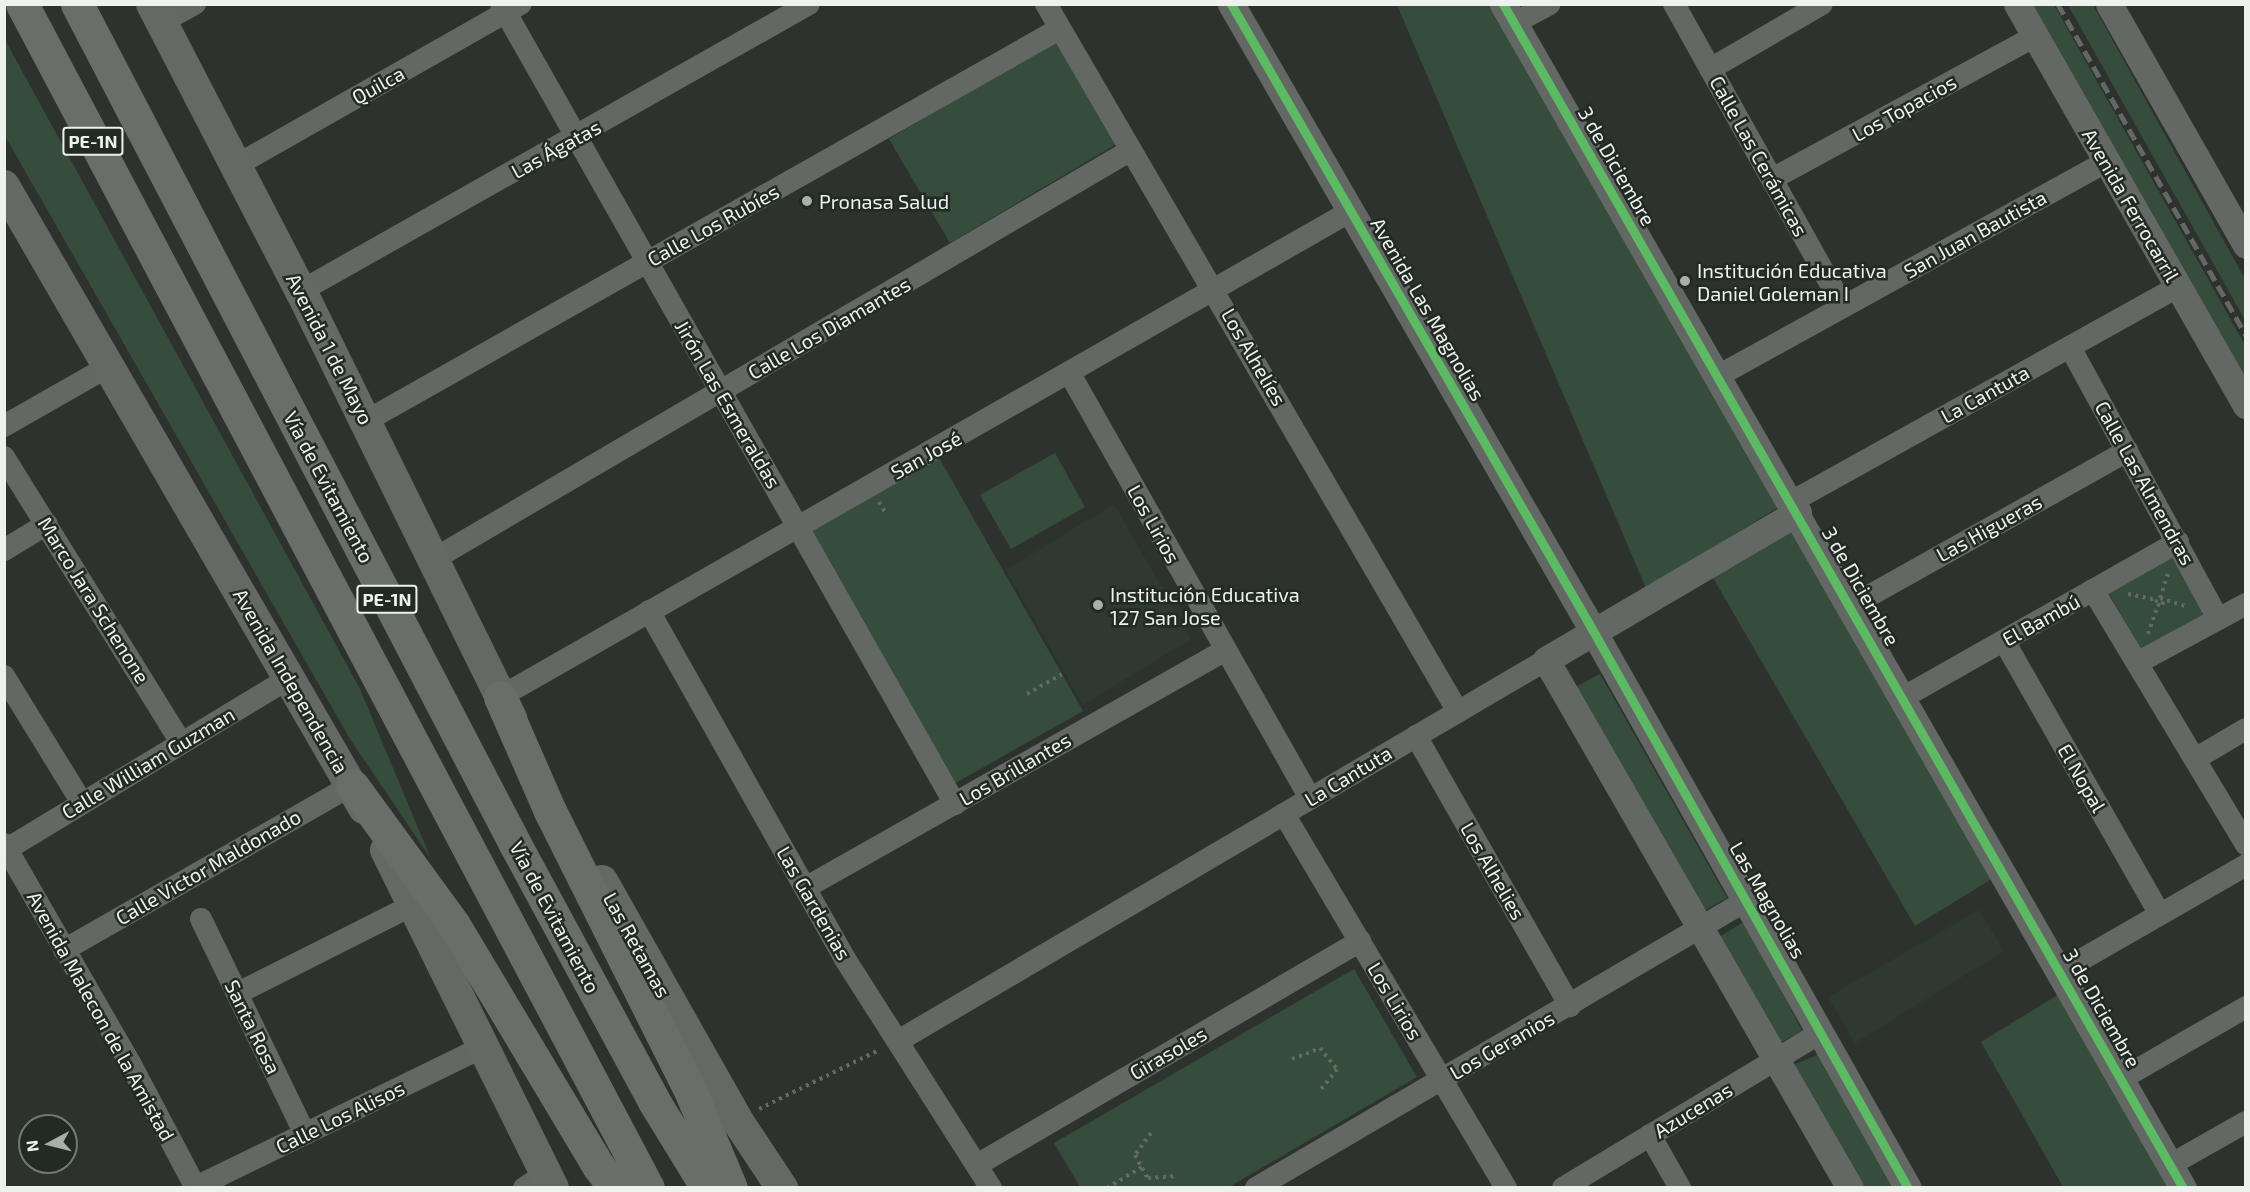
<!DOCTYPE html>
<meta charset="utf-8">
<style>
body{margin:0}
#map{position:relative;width:2250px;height:1192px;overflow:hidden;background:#2e322e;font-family:"Exo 2",sans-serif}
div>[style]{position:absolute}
.built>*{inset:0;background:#2e3a31}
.green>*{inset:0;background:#374d3c}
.path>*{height:4px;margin-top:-2px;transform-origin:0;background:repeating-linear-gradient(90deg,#656966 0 3px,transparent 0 7.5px)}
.minor>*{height:22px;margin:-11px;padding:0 11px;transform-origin:11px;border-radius:11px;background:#636864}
.tertiary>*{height:27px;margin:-13.5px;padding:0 13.5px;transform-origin:13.5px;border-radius:13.5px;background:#636864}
.secondary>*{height:32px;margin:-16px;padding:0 16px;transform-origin:16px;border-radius:16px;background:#646965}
.motorway>*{height:33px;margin:-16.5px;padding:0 16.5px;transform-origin:16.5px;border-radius:16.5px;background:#696e6a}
.rail>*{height:4.5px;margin-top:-2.25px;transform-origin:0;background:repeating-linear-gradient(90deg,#646864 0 12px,transparent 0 18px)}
.cycleway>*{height:9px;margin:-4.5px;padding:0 4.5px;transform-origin:4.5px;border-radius:4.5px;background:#5cba63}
.dots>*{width:16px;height:16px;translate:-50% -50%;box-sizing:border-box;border:3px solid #222a24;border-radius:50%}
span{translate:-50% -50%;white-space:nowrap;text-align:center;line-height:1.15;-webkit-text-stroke:5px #222a24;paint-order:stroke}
.shield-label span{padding:2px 4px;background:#222a24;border:2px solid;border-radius:4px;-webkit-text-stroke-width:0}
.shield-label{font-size:18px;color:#edf2ee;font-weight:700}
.street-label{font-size:20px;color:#edf2ee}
.poi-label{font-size:20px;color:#edf2ee}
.left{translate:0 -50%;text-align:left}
.frame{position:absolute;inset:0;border:6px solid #edf2ee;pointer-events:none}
.north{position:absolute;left:18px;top:1114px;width:60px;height:60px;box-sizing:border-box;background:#222a24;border:2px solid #737a75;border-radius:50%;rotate:263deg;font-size:16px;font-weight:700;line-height:24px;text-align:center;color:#edf2ee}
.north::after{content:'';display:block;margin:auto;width:21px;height:27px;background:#aaafab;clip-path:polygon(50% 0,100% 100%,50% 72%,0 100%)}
</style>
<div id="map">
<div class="built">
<div style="clip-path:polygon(1114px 504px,1191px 639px,1083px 705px,1006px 570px)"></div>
<div style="clip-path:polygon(1979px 910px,2004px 951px,1855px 1043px,1828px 997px)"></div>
</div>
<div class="green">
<div style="clip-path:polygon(1397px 5px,1492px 5px,1784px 504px,1646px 588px)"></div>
<div style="clip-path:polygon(2027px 5px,2054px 5px,2245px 345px,2245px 391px)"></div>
<div style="clip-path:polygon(2068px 5px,2093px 5px,2245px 279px,2245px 320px)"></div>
<div style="clip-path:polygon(4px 38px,360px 689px,431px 859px,350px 739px,5px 136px)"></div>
<div style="clip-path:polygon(1057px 39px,1118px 143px,950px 243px,889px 139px)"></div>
<div style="clip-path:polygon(1055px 453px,1085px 507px,1011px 549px,980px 495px)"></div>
<div style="clip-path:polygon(938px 456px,1083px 711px,952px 785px,811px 532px)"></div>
<div style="clip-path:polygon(1791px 519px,1995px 877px,1915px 926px,1708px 569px)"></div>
<div style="clip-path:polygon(2170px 552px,2209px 613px,2142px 652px,2107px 590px)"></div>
<div style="clip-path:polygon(1600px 674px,1727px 898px,1701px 912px,1574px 688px)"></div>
<div style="clip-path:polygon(1745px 921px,1802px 1031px,1776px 1045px,1719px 937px)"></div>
<div style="clip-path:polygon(1354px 969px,1417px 1077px,1229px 1187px,1080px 1187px,1054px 1143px)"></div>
<div style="clip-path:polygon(2061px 993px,2171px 1187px,2063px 1187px,1981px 1042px)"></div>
<div style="clip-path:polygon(1819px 1054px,1895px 1187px,1862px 1187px,1793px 1065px)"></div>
</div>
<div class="path">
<div style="left:879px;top:502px;width:12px;rotate:59deg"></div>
<div style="left:2128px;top:594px;width:29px;rotate:12deg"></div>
<div style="left:2160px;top:598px;width:29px;rotate:-72deg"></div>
<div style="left:2164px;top:602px;width:6px;rotate:135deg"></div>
<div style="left:2160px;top:606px;width:6px;rotate:-141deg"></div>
<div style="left:2155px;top:602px;width:6px;rotate:-39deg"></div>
<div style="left:2160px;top:598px;width:29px;rotate:18deg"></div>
<div style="left:2148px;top:634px;width:31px;rotate:-71deg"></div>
<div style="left:1027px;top:694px;width:40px;rotate:-29.7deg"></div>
<div style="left:1292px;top:1059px;width:30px;rotate:-21deg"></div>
<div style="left:1320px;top:1048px;width:27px;rotate:51deg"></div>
<div style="left:1337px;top:1069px;width:29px;rotate:128deg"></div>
<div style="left:759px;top:1109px;width:134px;rotate:-26.2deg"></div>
<div style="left:1151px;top:1133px;width:27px;rotate:126deg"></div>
<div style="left:1135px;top:1155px;width:26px;rotate:61deg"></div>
<div style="left:1148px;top:1178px;width:30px;rotate:-4deg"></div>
<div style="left:1107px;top:1188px;width:41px;rotate:-31deg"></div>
</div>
<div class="minor">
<div style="left:501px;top:4px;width:920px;rotate:60.43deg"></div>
<div style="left:1046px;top:4px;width:819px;rotate:59.8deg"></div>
<div style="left:1674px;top:4px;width:347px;rotate:60.8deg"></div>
<div style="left:162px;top:22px;width:38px;rotate:-29deg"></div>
<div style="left:1514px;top:23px;width:40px;rotate:-28deg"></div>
<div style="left:1710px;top:69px;width:129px;rotate:-30.1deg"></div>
<div style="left:237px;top:165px;width:326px;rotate:-29.6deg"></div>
<div style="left:1772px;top:179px;width:299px;rotate:-28.5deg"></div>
<div style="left:301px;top:291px;width:583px;rotate:-29.46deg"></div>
<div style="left:2070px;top:347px;width:310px;rotate:61.4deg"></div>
<div style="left:1070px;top:374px;width:488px;rotate:60.5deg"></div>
<div style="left:1718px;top:376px;width:444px;rotate:-28.9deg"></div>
<div style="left:366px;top:421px;width:796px;rotate:-29.49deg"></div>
<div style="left:4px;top:426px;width:121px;rotate:-29.7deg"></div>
<div style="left:4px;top:457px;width:336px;rotate:58.2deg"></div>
<div style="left:1791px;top:502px;width:443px;rotate:-29.1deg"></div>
<div style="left:4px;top:550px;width:50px;rotate:-31.2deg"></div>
<div style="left:434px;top:559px;width:808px;rotate:-30.4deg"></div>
<div style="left:2093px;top:590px;width:297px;rotate:59deg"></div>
<div style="left:1851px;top:606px;width:317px;rotate:-29.3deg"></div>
<div style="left:649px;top:611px;width:399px;rotate:60.6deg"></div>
<div style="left:845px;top:959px;width:272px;rotate:57.5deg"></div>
<div style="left:2004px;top:641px;width:314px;rotate:60.3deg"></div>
<div style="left:2137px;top:663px;width:124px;rotate:-28.4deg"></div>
<div style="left:4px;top:676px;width:149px;rotate:58.4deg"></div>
<div style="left:500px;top:697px;width:980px;rotate:-29.73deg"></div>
<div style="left:1904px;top:697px;width:315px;rotate:-29.5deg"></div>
<div style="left:1416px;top:736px;width:311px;rotate:60.3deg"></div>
<div style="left:2195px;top:759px;width:59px;rotate:-30.5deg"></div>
<div style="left:1284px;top:814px;width:435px;rotate:59.3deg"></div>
<div style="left:4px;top:844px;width:253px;rotate:60.1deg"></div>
<div style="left:130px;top:1063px;width:141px;rotate:62.2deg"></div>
<div style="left:7px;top:849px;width:330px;rotate:-31.2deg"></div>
<div style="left:805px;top:888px;width:483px;rotate:-29.5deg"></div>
<div style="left:201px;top:919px;width:239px;rotate:64.2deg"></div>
<div style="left:64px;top:950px;width:332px;rotate:-29.8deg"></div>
<div style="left:2060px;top:972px;width:215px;rotate:-29.9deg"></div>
<div style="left:238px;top:993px;width:198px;rotate:-26.7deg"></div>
<div style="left:898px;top:1041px;width:752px;rotate:-30.45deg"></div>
<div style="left:2121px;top:1079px;width:144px;rotate:-29.9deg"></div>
<div style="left:1650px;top:1135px;width:61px;rotate:60.5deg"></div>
<div style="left:977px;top:1165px;width:444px;rotate:-30.3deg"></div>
<div style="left:2170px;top:1165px;width:87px;rotate:-29.5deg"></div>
<div style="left:196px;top:1187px;width:319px;rotate:-26deg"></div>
<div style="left:524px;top:1188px;width:25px;rotate:-34deg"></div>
<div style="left:1256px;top:1188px;width:569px;rotate:-30.39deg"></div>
<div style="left:1563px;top:1188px;width:302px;rotate:-31.1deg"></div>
</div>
<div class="tertiary">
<div style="left:1231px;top:4px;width:714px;rotate:59.99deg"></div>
<div style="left:1588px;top:622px;width:650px;rotate:60.52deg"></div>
<div style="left:1503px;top:4px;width:1365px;rotate:60.13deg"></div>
<div style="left:2017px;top:4px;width:462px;rotate:60.3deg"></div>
<div style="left:2109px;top:4px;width:277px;rotate:60.4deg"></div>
<div style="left:1798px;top:512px;width:292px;rotate:149.6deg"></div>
<div style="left:1546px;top:660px;width:609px;rotate:60.07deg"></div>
</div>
<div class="secondary">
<div style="left:152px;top:4px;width:323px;rotate:62.6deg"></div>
<div style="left:301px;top:291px;width:477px;rotate:63.8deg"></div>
<div style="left:4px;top:186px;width:719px;rotate:59.94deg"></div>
<div style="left:386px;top:850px;width:377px;rotate:63.7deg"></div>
<div style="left:602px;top:881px;width:274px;rotate:60.5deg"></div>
<div style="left:737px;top:1120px;width:82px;rotate:56.5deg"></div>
</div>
<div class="motorway">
<div style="left:22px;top:4px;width:1339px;rotate:62.13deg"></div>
<div style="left:77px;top:4px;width:947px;rotate:62.46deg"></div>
<div style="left:515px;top:844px;width:294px;rotate:61.6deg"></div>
<div style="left:655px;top:1103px;width:100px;rotate:58.5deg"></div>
<div style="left:500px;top:697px;width:124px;rotate:66.3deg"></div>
<div style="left:550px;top:811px;width:310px;rotate:63.4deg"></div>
<div style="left:689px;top:1088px;width:108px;rotate:67.2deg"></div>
<div style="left:352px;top:785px;width:173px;rotate:53.9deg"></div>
<div style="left:454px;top:925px;width:282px;rotate:59.1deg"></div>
<div style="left:599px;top:1167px;width:26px;rotate:53deg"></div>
</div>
<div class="rail">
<div style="left:2058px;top:4px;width:381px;rotate:60.4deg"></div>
</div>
<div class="cycleway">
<div style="left:1231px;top:4px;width:714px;rotate:59.99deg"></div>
<div style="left:1588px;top:622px;width:650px;rotate:60.52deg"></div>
<div style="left:1503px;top:4px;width:1365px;rotate:60.13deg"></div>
</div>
<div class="dots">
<div style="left:807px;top:201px;background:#aaafab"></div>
<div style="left:1685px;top:281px;background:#aaafab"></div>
<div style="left:1098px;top:605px;background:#aaafab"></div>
</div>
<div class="shield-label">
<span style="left:93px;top:141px">PE-1N</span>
<span style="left:387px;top:599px">PE-1N</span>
</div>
<div class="street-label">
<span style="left:378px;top:85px;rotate:-29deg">Quilca</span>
<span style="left:1904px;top:108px;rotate:-29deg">Los Topacios</span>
<span style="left:556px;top:149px;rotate:-29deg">Las Ágatas</span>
<span style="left:1759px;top:156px;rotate:61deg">Calle Las Cerámicas</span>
<span style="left:1617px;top:166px;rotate:60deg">3 de Diciembre</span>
<span style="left:2131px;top:205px;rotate:60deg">Avenida Ferrocarril</span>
<span style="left:713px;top:225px;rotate:-29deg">Calle Los Rubíes</span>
<span style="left:1975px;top:234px;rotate:-29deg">San Juan Bautista</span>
<span style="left:1428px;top:309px;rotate:60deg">Avenida Las Magnolias</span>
<span style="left:829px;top:328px;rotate:-30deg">Calle Los Diamantes</span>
<span style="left:330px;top:349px;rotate:63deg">Avenida 1 de Mayo</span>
<span style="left:1254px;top:357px;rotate:60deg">Los Alhelíes</span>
<span style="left:1985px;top:394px;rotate:-29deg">La Cantuta</span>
<span style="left:728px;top:404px;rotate:60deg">Jirón Las Esmeraldas</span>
<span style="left:926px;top:455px;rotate:-29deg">San José</span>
<span style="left:2145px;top:483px;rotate:61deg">Calle Las Almendras</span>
<span style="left:329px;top:487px;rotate:62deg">Vía de Evitamiento</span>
<span style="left:1154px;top:524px;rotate:61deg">Los Lirios</span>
<span style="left:1989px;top:528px;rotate:-29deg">Las Higueras</span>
<span style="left:1861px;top:586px;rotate:60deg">3 de Diciembre</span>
<span style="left:94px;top:600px;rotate:58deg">Marco Jara Schenone</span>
<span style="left:2041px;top:620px;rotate:-29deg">El Bambú</span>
<span style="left:291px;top:681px;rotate:60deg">Avenida Independencia</span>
<span style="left:148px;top:763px;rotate:-31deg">Calle William Guzman</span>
<span style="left:1015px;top:769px;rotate:-30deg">Los Brillantes</span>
<span style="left:1348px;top:776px;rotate:-31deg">La Cantuta</span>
<span style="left:2082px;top:778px;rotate:60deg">El Nopal</span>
<span style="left:208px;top:867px;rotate:-30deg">Calle Victor Maldonado</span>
<span style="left:1493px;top:871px;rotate:60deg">Los Alhelies</span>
<span style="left:1768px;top:900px;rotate:60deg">Las Magnolias</span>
<span style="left:814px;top:903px;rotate:60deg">Las Gardenias</span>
<span style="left:555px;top:917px;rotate:62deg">Vía de Evitamiento</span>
<span style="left:637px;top:945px;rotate:61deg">Las Retamas</span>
<span style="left:1395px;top:1001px;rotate:59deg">Los Lirios</span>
<span style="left:2102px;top:1008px;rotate:60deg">3 de Diciembre</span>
<span style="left:101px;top:1016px;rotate:61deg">Avenida Malecon de la Amistad</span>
<span style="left:253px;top:1027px;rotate:64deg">Santa Rosa</span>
<span style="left:1502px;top:1045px;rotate:-30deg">Los Geranios</span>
<span style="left:1168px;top:1053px;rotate:-30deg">Girasoles</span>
<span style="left:1693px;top:1110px;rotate:-31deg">Azucenas</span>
<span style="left:340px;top:1117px;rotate:-26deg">Calle Los Alisos</span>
</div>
<div class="poi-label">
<span class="left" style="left:819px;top:201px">Pronasa Salud</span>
<span class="left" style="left:1697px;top:282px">Institución Educativa<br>Daniel Goleman I</span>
<span class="left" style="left:1110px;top:606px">Institución Educativa<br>127 San Jose</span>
</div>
<div class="frame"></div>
<div class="north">N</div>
</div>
